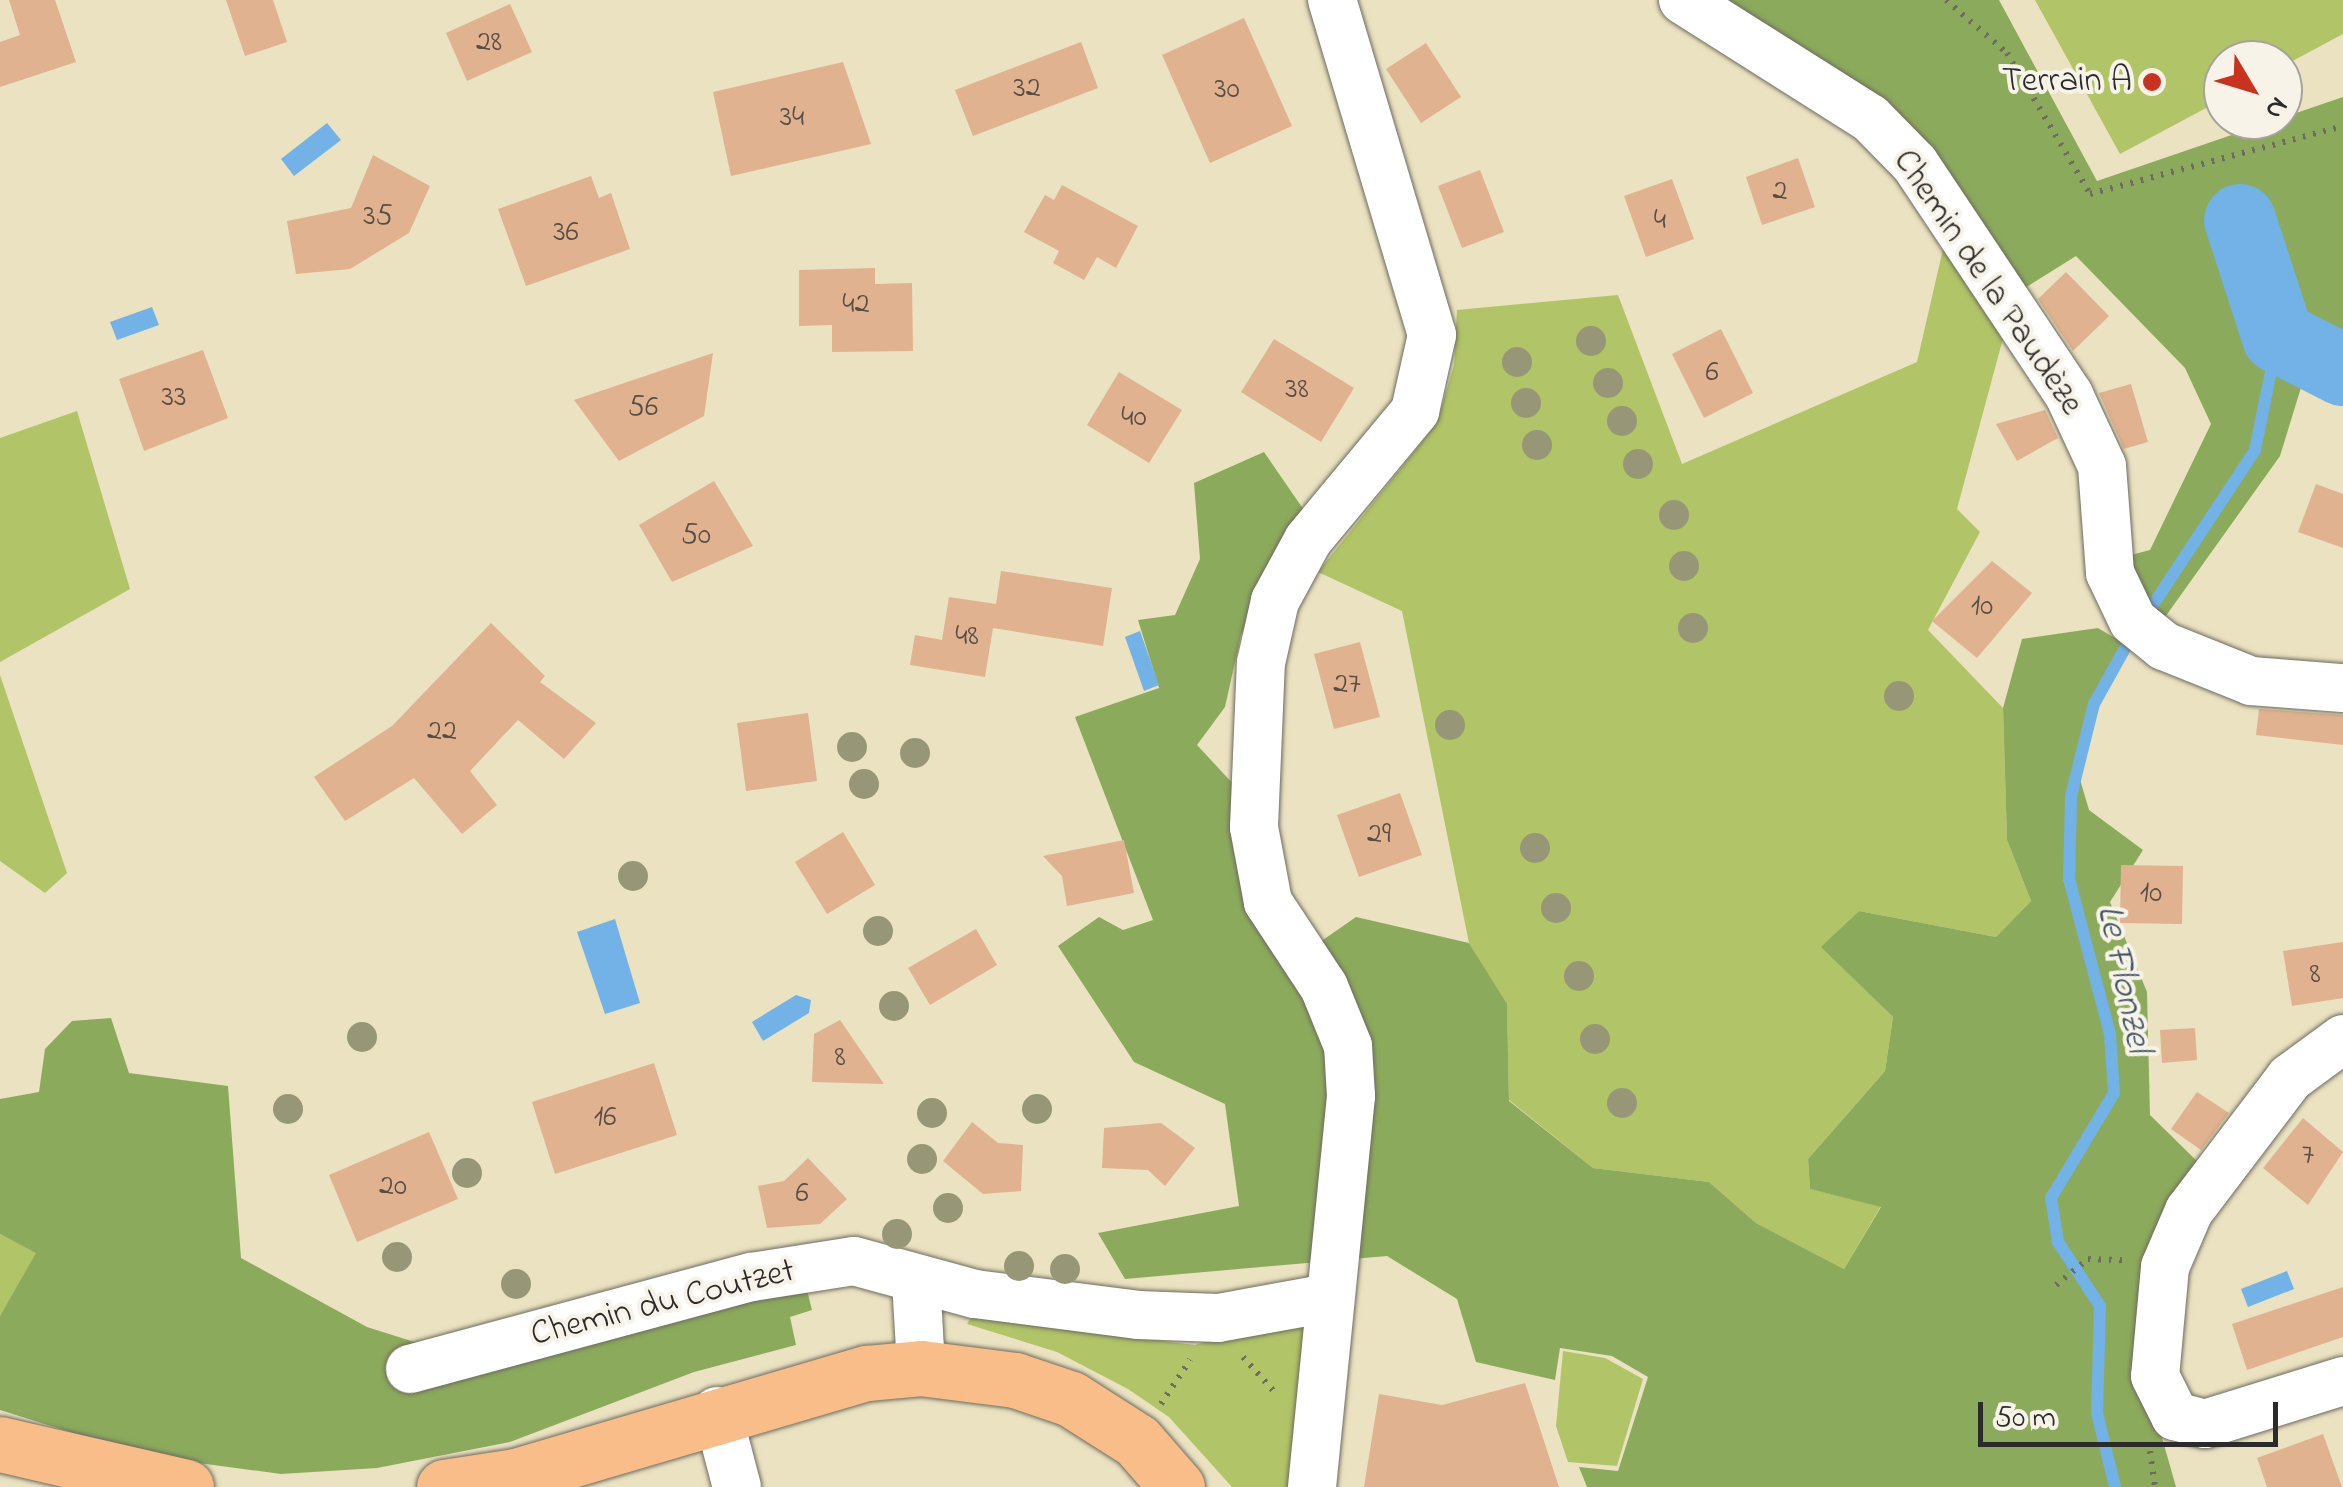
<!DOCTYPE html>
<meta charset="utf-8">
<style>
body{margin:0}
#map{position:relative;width:2343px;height:1487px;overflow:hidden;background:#ebe2c1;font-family:"Indie Flower",sans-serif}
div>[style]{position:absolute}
.green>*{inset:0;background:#b1c467}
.forest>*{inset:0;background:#8caa5c}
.water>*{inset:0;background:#72b2e6}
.stream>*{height:12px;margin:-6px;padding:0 6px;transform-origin:6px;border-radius:6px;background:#72b2e6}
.river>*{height:72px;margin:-36px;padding:0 36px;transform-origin:36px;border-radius:36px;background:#72b2e6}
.building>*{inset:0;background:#e0b290}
.path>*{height:6px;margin-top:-3px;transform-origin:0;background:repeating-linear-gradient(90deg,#6e6b60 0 2.5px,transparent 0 10.5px)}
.roads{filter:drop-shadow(0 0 2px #6e6b60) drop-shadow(0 0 2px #6e6b60)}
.minor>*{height:48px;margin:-24px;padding:0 24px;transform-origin:24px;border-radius:24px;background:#fff}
.major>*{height:55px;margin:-27.5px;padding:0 27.5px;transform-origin:27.5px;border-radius:27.5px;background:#f8bd88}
.trees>*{width:30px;height:30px;margin:-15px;border-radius:50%;background:#979778}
.dots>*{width:28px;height:28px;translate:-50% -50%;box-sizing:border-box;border:5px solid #f7f3e8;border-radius:50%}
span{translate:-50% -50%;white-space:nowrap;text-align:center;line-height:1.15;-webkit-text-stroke:8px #f7f3e8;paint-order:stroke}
.number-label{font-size:30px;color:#584d44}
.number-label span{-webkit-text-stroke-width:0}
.poi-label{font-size:35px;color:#2b2b2b}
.right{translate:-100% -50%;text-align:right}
.street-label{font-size:35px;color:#2b2b2b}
.water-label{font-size:38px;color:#405463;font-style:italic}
.north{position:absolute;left:2203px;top:40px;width:100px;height:100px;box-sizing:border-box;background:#f7f3e8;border:2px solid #a5a39c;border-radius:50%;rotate:128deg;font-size:28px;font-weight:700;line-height:40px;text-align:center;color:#2b2b2b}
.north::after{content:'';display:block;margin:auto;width:35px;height:45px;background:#c8321e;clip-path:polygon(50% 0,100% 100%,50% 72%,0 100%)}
.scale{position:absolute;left:1978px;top:1402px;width:300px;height:45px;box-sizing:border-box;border:5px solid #2b2b2b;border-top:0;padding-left:12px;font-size:30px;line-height:35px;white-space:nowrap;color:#2b2b2b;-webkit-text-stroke:8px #f7f3e8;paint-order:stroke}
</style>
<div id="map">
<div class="green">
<div style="clip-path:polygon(2035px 0,2343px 0,2343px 34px,2283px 66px,2223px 60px,2223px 99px,2120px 154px)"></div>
<div style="clip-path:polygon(1955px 197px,2015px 294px,1957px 509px,1980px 532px,1928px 630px,2003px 708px,2007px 840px,2031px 901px,1996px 937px,1859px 911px,1822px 947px,1893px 1017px,1885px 1071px,1808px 1159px,1810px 1189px,1881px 1206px,1844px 1269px,1756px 1223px,1709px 1182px,1593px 1168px,1509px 1100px,1507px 1005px,1469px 943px,1402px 611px,1318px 572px,1437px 423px,1454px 365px,1457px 310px,1618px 295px,1682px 464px,1917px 362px)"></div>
<div style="clip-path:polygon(77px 411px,130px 589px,0 662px,0 438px)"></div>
<div style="clip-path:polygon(0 675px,67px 873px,45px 893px,0 861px)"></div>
<div style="clip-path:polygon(0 1234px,37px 1253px,0 1316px)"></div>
<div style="clip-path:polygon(971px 1317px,1195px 1345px,1279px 1319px,1302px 1323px,1313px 1332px,1300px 1487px,1232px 1487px,1169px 1417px,1128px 1389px,1057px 1352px,967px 1324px)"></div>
<div style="clip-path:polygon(1563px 1351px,1605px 1358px,1643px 1379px,1617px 1466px,1568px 1462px,1556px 1426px)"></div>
</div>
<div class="forest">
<div style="clip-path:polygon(1694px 0,1999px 0,2097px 181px,2343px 97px,2343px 398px,2303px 381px,2280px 456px,2158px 627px,2127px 556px,2150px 550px,2211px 424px,2185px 368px,2076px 256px,2015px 294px,1955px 197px)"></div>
<div style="clip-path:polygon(1264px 452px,1306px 513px,1241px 635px,1225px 707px,1197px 745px,1236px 787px,1287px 965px,1356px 917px,1469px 943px,1507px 1004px,1509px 1101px,1593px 1168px,1709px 1182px,1756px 1223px,1844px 1269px,1881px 1207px,1810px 1189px,1808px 1159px,1885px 1071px,1893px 1017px,1821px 947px,1859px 911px,1996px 937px,2031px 901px,2007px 840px,2003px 708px,2022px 639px,2098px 628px,2128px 646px,2074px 759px,2089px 810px,2143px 850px,2110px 902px,2147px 992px,2150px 1115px,2203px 1167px,2152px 1234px,2147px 1385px,2176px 1487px,1587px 1487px,1579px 1467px,1618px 1471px,1648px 1377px,1612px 1356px,1560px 1348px,1555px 1380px,1476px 1362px,1457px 1299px,1387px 1256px,1125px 1279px,1098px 1233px,1239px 1206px,1225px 1104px,1134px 1062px,1058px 946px,1099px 917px,1123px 930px,1153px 920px,1075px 717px,1159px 688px,1138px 620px,1175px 615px,1200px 559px,1194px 483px)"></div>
<div style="clip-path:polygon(111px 1018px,129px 1073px,228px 1086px,241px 1258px,367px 1327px,487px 1365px,806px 1286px,812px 1310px,790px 1317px,796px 1345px,694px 1372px,510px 1442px,377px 1468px,281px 1474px,147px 1456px,0 1410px,0 1316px,36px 1253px,0 1234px,0 1099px,39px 1092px,45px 1049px,72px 1021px)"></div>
</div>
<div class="water">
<div style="clip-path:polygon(327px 123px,341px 140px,294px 176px,281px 159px)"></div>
<div style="clip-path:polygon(152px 307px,159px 325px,117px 340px,110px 322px)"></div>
<div style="clip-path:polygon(1140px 631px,1159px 685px,1144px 691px,1125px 637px)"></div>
<div style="clip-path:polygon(615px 919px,640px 1003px,605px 1014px,577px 932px)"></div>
<div style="clip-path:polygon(796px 995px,811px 1000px,809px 1013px,763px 1041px,752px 1022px)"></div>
<div style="clip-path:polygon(2287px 1271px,2294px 1289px,2248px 1307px,2241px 1289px)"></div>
</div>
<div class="stream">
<div style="left:2145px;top:617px;width:200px;rotate:-56.6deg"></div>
<div style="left:2255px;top:450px;width:115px;rotate:-78.5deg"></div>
<div style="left:2115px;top:1487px;width:76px;rotate:-103.7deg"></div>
<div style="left:2097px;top:1413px;width:107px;rotate:-88.4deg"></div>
<div style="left:2100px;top:1306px;width:77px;rotate:-123.3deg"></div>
<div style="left:2058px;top:1242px;width:45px;rotate:-99deg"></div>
<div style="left:2051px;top:1198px;width:122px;rotate:-59deg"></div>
<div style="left:2114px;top:1093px;width:59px;rotate:-93.9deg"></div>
<div style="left:2110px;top:1034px;width:160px;rotate:-104.8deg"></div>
<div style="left:2069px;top:879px;width:83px;rotate:-88.6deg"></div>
<div style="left:2071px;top:796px;width:95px;rotate:-76deg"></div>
<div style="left:2094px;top:704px;width:70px;rotate:-60.9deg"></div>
</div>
<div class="river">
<div style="left:2240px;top:220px;width:123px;rotate:72deg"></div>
<div style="left:2278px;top:337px;width:73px;rotate:26.9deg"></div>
</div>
<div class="building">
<div style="clip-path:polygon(9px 0,55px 0,76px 62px,0 87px,0 42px,20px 35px)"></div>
<div style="clip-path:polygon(226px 0,273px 0,287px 42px,245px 56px)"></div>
<div style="clip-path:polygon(510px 4px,532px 52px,467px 81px,446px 33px)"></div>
<div style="clip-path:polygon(1244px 18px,1292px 126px,1210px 163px,1162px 55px)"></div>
<div style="clip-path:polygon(1081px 42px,1098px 88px,973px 136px,955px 90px)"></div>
<div style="clip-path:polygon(1426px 43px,1461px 97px,1421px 123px,1386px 69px)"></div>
<div style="clip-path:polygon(843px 62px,871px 144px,731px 176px,713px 92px)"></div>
<div style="clip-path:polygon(373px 155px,430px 186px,409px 233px,350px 269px,296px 274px,287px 221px,351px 208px)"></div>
<div style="clip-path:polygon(1798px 158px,1815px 207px,1762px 225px,1746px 177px)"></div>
<div style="clip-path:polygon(1480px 170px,1504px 232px,1462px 248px,1438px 186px)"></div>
<div style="clip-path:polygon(591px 176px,599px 198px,611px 193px,630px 249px,526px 286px,498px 209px)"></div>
<div style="clip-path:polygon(1672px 179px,1694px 239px,1646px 257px,1624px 196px)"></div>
<div style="clip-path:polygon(1062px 185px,1138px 226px,1116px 268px,1097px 257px,1084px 280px,1053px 263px,1059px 251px,1024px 232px,1045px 195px,1054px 200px)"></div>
<div style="clip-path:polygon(875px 268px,875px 284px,912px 283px,913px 351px,832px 352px,832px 325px,799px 326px,799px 270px)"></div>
<div style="clip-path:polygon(2066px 272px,2109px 316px,2073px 351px,2038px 299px)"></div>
<div style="clip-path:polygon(1721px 329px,1753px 393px,1704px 418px,1672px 354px)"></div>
<div style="clip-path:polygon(1274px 339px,1354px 388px,1321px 442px,1241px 392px)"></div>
<div style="clip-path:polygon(203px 350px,228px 418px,144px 451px,119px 379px)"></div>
<div style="clip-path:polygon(713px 353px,704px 416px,619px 461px,574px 400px)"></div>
<div style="clip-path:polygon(1119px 372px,1182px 410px,1149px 463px,1087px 425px)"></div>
<div style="clip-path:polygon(2131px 384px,2148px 442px,2124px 449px,2099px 393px)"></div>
<div style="clip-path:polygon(2045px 410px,2058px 438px,2017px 461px,1996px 424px)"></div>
<div style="clip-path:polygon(714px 481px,753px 546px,672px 582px,639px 525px)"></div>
<div style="clip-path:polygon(2316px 484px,2343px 494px,2343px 548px,2298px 532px)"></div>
<div style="clip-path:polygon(1992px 561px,2032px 593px,1977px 658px,1932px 621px)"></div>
<div style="clip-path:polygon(1001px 571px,1112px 588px,1103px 646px,993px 628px,985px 677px,910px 665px,915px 635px,942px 640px,949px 597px,996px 604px)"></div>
<div style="clip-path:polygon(491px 623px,545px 676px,540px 682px,596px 723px,564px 759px,518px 720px,470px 771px,497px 805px,462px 834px,414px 778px,345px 821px,314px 777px,392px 726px)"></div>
<div style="clip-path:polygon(1360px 642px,1380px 717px,1334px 729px,1314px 654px)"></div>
<div style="clip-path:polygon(2259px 709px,2343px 715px,2343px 745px,2256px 735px)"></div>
<div style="clip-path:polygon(808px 713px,817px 781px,746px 791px,737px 723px)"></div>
<div style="clip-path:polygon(1400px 793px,1422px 855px,1359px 877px,1337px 815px)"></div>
<div style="clip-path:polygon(843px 832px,875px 885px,827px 914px,795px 862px)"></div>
<div style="clip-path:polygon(1124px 840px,1134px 893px,1067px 906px,1062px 876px,1043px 856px)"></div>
<div style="clip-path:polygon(2121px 865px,2183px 866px,2182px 924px,2120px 923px)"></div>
<div style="clip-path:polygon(976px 929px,997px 965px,930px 1005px,908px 968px)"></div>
<div style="clip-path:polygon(2343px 942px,2343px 998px,2292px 1006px,2283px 951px)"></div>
<div style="clip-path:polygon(840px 1020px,884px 1084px,812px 1082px,814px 1034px)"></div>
<div style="clip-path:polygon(2195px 1028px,2197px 1060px,2162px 1063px,2160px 1030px)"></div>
<div style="clip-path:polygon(654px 1063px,677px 1135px,555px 1174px,532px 1102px)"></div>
<div style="clip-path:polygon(2197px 1092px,2229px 1113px,2201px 1150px,2171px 1129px)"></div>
<div style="clip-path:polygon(2303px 1118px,2343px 1152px,2308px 1205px,2263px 1168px)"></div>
<div style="clip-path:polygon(972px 1122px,998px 1143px,1023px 1145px,1021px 1191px,983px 1194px,943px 1161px)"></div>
<div style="clip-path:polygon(1161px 1123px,1195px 1148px,1165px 1186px,1148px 1170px,1102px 1168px,1104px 1128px)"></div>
<div style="clip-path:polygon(429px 1132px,458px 1199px,357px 1242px,329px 1175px)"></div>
<div style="clip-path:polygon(808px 1158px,847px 1199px,820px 1224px,767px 1228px,758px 1186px,784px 1181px)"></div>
<div style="clip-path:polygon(2343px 1287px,2343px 1337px,2247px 1370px,2232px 1324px)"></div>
<div style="clip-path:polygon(1525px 1383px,1559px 1487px,1364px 1487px,1379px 1394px,1442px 1405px)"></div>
<div style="clip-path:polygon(2323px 1434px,2342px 1487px,2267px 1487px,2257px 1458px)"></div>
</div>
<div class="path">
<div style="left:1946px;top:0;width:81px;rotate:41deg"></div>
<div style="left:2007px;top:53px;width:164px;rotate:59.5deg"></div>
<div style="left:2090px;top:194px;width:262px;rotate:-15deg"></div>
<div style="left:2056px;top:1285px;width:41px;rotate:-39.1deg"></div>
<div style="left:2088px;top:1259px;width:36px;rotate:2deg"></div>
<div style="left:1243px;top:1357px;width:52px;rotate:48.1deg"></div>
<div style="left:1161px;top:1404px;width:53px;rotate:-56.6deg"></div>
<div style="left:2150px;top:1451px;width:36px;rotate:82deg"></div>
</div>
<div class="roads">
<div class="minor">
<div style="left:1683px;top:0;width:221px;rotate:32.3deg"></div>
<div style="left:1870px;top:118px;width:64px;rotate:45.6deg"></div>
<div style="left:1915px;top:164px;width:278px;rotate:56.3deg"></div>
<div style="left:2069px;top:395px;width:78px;rotate:65.1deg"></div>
<div style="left:2102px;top:466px;width:107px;rotate:85.7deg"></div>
<div style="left:2110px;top:573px;width:53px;rotate:64.4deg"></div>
<div style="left:2133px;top:621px;width:40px;rotate:39deg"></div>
<div style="left:2164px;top:646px;width:94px;rotate:21.9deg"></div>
<div style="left:2251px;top:681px;width:92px;rotate:4.4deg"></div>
<div style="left:2343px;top:1039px;width:66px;rotate:143.7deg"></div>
<div style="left:2290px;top:1078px;width:167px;rotate:127.2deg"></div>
<div style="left:2189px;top:1211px;width:61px;rotate:113.2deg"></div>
<div style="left:2165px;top:1267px;width:109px;rotate:95.2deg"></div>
<div style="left:2155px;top:1376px;width:45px;rotate:63.4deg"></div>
<div style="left:2175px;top:1416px;width:31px;rotate:15deg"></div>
<div style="left:2205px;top:1424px;width:145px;rotate:-17.3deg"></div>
<div style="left:916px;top:1280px;width:88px;rotate:86.7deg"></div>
<div style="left:410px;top:1369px;width:354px;rotate:-15.1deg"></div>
<div style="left:752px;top:1277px;width:103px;rotate:-8.9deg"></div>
<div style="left:854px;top:1261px;width:125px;rotate:15.3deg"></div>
<div style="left:975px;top:1294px;width:164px;rotate:7.3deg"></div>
<div style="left:1138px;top:1315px;width:80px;rotate:2.1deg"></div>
<div style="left:1218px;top:1318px;width:113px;rotate:-10.2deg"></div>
<div style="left:717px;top:1411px;width:79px;rotate:75.3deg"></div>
<div style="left:1312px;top:1487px;width:393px;rotate:-84.3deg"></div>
<div style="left:1351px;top:1096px;width:50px;rotate:-93.4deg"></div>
<div style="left:1348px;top:1046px;width:64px;rotate:-112.1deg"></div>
<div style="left:1324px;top:987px;width:102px;rotate:-123.4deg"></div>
<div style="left:1268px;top:902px;width:76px;rotate:-100.6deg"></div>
<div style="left:1254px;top:827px;width:164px;rotate:-87.6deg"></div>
<div style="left:1261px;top:663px;width:64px;rotate:-77.3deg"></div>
<div style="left:1275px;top:601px;width:69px;rotate:-61.6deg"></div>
<div style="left:1308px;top:540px;width:168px;rotate:-50.3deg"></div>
<div style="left:1415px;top:411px;width:78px;rotate:-77.4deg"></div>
<div style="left:1432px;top:335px;width:350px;rotate:-106.6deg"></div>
</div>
<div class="major">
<div style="left:0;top:1444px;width:191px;rotate:13deg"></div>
<div style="left:444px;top:1487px;width:73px;rotate:-8.7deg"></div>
<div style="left:516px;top:1476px;width:366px;rotate:-16.4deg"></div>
<div style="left:867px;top:1373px;width:54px;rotate:-5.3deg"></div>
<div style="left:921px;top:1368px;width:95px;rotate:7.3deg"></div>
<div style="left:1015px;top:1380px;width:59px;rotate:18.7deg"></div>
<div style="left:1071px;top:1399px;width:78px;rotate:32.5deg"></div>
<div style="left:1137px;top:1441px;width:61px;rotate:49deg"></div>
</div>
</div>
<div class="trees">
<div style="left:1591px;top:341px"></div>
<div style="left:1517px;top:362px"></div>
<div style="left:1608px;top:383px"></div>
<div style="left:1526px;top:403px"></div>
<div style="left:1622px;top:421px"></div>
<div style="left:1537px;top:445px"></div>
<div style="left:1638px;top:464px"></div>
<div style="left:1674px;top:515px"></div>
<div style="left:1684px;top:566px"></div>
<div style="left:1693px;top:628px"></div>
<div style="left:1899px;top:696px"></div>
<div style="left:1450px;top:725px"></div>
<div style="left:852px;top:747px"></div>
<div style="left:915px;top:753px"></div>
<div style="left:864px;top:784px"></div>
<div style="left:1535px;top:848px"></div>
<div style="left:633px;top:876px"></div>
<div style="left:1556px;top:908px"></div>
<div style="left:878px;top:931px"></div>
<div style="left:1579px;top:976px"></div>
<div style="left:894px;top:1006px"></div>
<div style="left:362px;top:1037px"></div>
<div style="left:1595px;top:1039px"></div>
<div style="left:1622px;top:1103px"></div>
<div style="left:288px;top:1109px"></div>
<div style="left:1037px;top:1109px"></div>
<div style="left:932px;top:1113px"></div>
<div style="left:922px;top:1159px"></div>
<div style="left:467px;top:1173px"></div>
<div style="left:948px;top:1208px"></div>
<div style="left:897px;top:1234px"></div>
<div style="left:397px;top:1257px"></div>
<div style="left:1019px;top:1266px"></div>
<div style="left:1065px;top:1269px"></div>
<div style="left:516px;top:1284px"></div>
</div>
<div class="dots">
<div style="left:2152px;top:82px;background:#c8321e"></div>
</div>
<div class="number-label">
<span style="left:489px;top:43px">28</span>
<span style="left:1027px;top:89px">32</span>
<span style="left:1227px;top:90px">30</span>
<span style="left:792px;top:118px">34</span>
<span style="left:1780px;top:192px">2</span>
<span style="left:378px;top:217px">35</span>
<span style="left:1660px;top:221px">4</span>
<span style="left:566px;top:233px">36</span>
<span style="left:856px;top:305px">42</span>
<span style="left:1712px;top:373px">6</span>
<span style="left:1297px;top:390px">38</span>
<span style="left:174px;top:398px">33</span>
<span style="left:643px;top:408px">56</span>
<span style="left:1134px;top:418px">40</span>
<span style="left:696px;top:536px">50</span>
<span style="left:1982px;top:607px">10</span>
<span style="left:967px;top:637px">48</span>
<span style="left:1347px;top:685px">27</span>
<span style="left:442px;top:732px">22</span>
<span style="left:1379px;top:835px">29</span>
<span style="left:2151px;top:894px">10</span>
<span style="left:2315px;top:975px">8</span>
<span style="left:840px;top:1058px">8</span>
<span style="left:605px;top:1118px">16</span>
<span style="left:2308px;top:1156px">7</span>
<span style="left:393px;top:1187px">20</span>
<span style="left:802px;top:1194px">6</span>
</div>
<div class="poi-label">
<span class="right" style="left:2132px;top:82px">Terrain A</span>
</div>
<div class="street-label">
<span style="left:1987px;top:283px;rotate:56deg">Chemin de la Paudèze</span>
<span style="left:663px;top:1304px;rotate:-14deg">Chemin du Coutzet</span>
</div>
<div class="water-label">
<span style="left:2122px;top:979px;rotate:78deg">Le Flonzel</span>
</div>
<div class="north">N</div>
<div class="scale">50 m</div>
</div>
